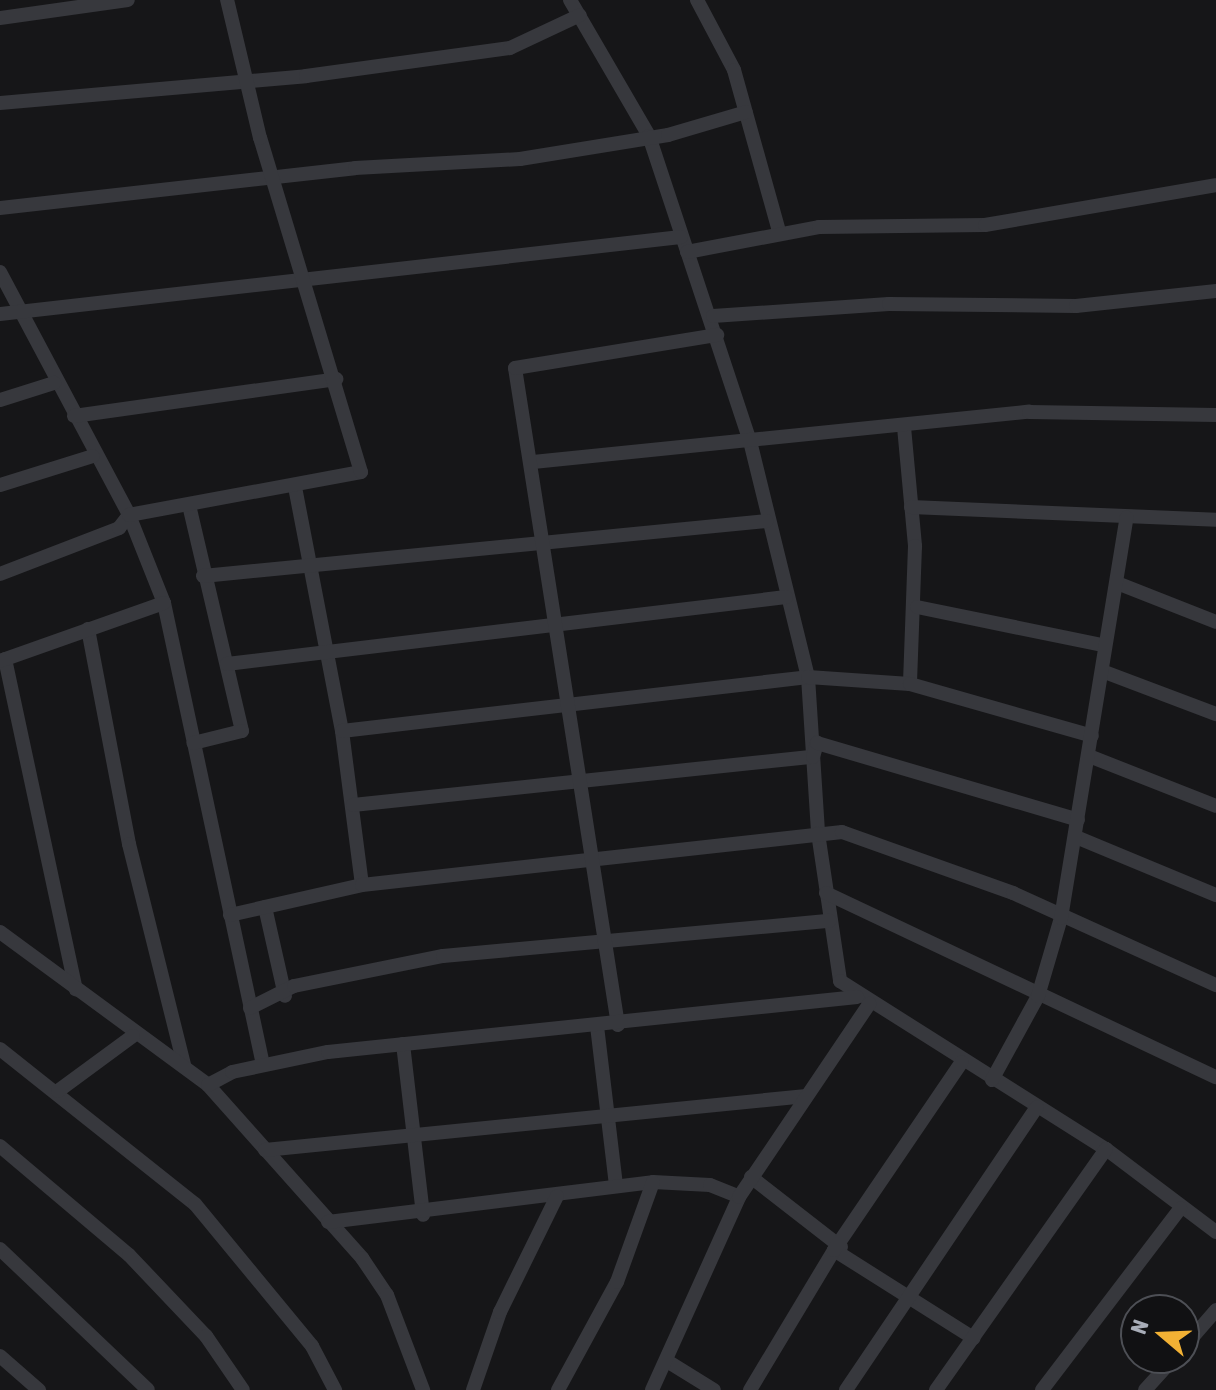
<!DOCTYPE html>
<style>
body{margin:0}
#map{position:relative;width:1216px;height:1390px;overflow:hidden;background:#161618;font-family:"Asap Condensed",sans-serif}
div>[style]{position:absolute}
.street>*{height:14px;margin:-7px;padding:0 7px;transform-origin:7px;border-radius:7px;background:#37383d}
span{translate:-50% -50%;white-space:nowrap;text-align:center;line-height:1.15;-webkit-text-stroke:6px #111113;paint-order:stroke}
.north{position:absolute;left:1120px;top:1294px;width:80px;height:80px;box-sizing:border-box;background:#111113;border:2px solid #4d4f55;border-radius:50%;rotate:289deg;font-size:22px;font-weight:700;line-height:32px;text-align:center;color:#a8adb8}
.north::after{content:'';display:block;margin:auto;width:28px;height:36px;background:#f2b134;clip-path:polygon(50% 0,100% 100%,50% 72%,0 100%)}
</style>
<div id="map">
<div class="street">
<div style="left:570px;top:0;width:157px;rotate:59.8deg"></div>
<div style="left:649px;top:136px;width:321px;rotate:71.7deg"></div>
<div style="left:750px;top:441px;width:243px;rotate:76.2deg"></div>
<div style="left:808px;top:677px;width:156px;rotate:86.3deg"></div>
<div style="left:818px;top:833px;width:150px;rotate:81.5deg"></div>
<div style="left:840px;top:981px;width:315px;rotate:32.3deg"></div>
<div style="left:1106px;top:1149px;width:138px;rotate:37deg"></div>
<div style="left:697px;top:0;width:79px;rotate:62.1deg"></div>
<div style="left:734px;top:70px;width:167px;rotate:74.4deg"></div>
<div style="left:0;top:18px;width:129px;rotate:-8deg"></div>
<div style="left:0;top:103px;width:307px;rotate:-5deg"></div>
<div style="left:306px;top:76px;width:206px;rotate:-7.8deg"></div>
<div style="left:510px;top:48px;width:77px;rotate:-25.2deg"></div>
<div style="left:0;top:208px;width:357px;rotate:-6.4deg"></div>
<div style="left:355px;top:168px;width:165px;rotate:-3.1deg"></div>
<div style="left:520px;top:159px;width:150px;rotate:-9.2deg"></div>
<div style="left:668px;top:135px;width:81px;rotate:-16.4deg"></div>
<div style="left:687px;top:252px;width:134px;rotate:-10.7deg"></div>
<div style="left:819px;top:227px;width:166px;rotate:-0.7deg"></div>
<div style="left:985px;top:225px;width:234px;rotate:-9.8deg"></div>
<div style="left:0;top:272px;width:275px;rotate:62deg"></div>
<div style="left:129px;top:515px;width:95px;rotate:68.3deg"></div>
<div style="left:164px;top:603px;width:472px;rotate:77.9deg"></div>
<div style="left:0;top:314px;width:685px;rotate:-6.45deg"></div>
<div style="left:713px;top:316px;width:176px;rotate:-3.9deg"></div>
<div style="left:889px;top:304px;width:187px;rotate:0.6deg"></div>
<div style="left:1076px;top:306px;width:141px;rotate:-6.1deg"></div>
<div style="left:0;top:400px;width:57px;rotate:-17.5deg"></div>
<div style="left:74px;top:416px;width:265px;rotate:-8deg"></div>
<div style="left:904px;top:427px;width:120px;rotate:84.7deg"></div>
<div style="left:915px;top:546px;width:138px;rotate:92.1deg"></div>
<div style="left:533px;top:462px;width:499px;rotate:-5.8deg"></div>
<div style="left:1029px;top:412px;width:187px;rotate:0.9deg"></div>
<div style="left:0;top:485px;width:97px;rotate:-17.3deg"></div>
<div style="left:295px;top:487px;width:248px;rotate:79.1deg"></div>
<div style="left:342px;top:731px;width:155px;rotate:82.6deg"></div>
<div style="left:189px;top:505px;width:232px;rotate:76.8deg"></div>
<div style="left:242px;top:731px;width:50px;rotate:166.2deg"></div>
<div style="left:911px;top:507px;width:305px;rotate:2.4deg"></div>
<div style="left:0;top:574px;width:128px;rotate:-21.1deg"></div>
<div style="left:119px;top:528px;width:16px;rotate:-52deg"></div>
<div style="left:129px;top:515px;width:236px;rotate:-10.5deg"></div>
<div style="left:361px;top:472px;width:349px;rotate:-106.8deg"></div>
<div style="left:260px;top:138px;width:142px;rotate:-103.4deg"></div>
<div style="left:203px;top:576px;width:566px;rotate:-5.58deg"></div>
<div style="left:1117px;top:583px;width:106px;rotate:21.5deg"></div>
<div style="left:917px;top:607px;width:189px;rotate:11.6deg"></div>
<div style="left:88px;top:629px;width:219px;rotate:79.2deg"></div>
<div style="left:129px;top:844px;width:228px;rotate:76deg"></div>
<div style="left:5px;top:659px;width:338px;rotate:77.9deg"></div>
<div style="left:0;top:661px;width:174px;rotate:-19.5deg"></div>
<div style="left:227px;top:664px;width:563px;rotate:-6.83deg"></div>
<div style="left:1102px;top:671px;width:122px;rotate:20.7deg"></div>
<div style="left:342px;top:731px;width:469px;rotate:-6.6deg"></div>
<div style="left:808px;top:677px;width:102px;rotate:3.9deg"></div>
<div style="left:910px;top:684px;width:189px;rotate:15.9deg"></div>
<div style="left:1089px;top:756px;width:136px;rotate:21.5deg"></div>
<div style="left:353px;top:805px;width:462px;rotate:-6deg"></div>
<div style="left:813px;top:757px;width:15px;rotate:-74deg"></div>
<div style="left:817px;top:743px;width:272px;rotate:16.4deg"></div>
<div style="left:1076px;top:837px;width:152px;rotate:22.5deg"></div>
<div style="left:826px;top:893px;width:431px;rotate:25.3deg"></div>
<div style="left:265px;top:907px;width:91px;rotate:77.3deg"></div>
<div style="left:230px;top:915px;width:135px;rotate:-12.8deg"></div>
<div style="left:362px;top:885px;width:483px;rotate:-6.3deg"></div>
<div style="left:842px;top:832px;width:182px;rotate:19.6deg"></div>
<div style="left:1013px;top:893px;width:223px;rotate:24.4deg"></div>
<div style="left:0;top:932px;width:258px;rotate:36.3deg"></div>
<div style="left:208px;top:1085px;width:232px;rotate:48.3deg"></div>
<div style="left:362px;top:1258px;width:45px;rotate:56deg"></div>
<div style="left:387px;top:1295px;width:102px;rotate:69.2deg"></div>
<div style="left:250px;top:1008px;width:49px;rotate:-26.6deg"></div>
<div style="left:294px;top:986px;width:152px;rotate:-11.4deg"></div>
<div style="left:443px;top:956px;width:388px;rotate:-5.2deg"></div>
<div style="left:618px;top:1025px;width:665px;rotate:-98.91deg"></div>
<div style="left:515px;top:368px;width:205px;rotate:-9.3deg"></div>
<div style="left:597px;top:1026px;width:161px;rotate:83.2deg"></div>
<div style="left:403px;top:1044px;width:172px;rotate:83.3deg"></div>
<div style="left:0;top:1049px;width:249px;rotate:38.5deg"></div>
<div style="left:195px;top:1204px;width:184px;rotate:50.5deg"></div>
<div style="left:312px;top:1346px;width:50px;rotate:62.4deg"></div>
<div style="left:992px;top:1080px;width:96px;rotate:-61.3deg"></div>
<div style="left:1038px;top:996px;width:81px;rotate:-73.6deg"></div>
<div style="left:1061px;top:918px;width:406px;rotate:-80.7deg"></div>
<div style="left:208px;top:1085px;width:27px;rotate:-28deg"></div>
<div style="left:232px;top:1072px;width:98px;rotate:-11.8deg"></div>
<div style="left:328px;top:1052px;width:532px;rotate:-5.94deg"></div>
<div style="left:58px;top:1091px;width:93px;rotate:-36.3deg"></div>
<div style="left:0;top:1146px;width:169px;rotate:40.2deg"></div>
<div style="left:129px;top:1255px;width:112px;rotate:46.5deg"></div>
<div style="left:206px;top:1336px;width:65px;rotate:55.6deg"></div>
<div style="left:265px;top:1150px;width:544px;rotate:-5.7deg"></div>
<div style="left:751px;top:1177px;width:114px;rotate:37.9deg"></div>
<div style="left:328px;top:1222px;width:327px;rotate:-7deg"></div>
<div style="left:653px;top:1182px;width:57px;rotate:3deg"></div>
<div style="left:710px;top:1185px;width:31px;rotate:22deg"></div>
<div style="left:0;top:1249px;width:204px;rotate:43.6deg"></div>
<div style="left:834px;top:1250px;width:165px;rotate:32.3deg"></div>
<div style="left:1184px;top:1347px;width:49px;rotate:-49.1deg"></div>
<div style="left:0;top:1356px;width:52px;rotate:41.1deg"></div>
<div style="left:667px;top:1361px;width:55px;rotate:31.7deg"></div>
<div style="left:473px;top:1390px;width:83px;rotate:-70.9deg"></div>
<div style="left:500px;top:1312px;width:129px;rotate:-63.8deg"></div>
<div style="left:558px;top:1390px;width:123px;rotate:-61.4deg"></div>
<div style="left:617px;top:1282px;width:106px;rotate:-70.2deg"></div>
<div style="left:652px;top:1390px;width:212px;rotate:-65.7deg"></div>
<div style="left:739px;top:1197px;width:233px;rotate:-56deg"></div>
<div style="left:750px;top:1390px;width:163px;rotate:-59deg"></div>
<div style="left:834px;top:1250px;width:227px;rotate:-55.8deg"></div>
<div style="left:846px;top:1390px;width:341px;rotate:-56deg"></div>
<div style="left:936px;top:1390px;width:295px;rotate:-54.8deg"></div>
<div style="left:1042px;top:1390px;width:228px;rotate:-52.7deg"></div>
<div style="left:1145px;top:1390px;width:43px;rotate:-47.8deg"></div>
</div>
<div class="north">N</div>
</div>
